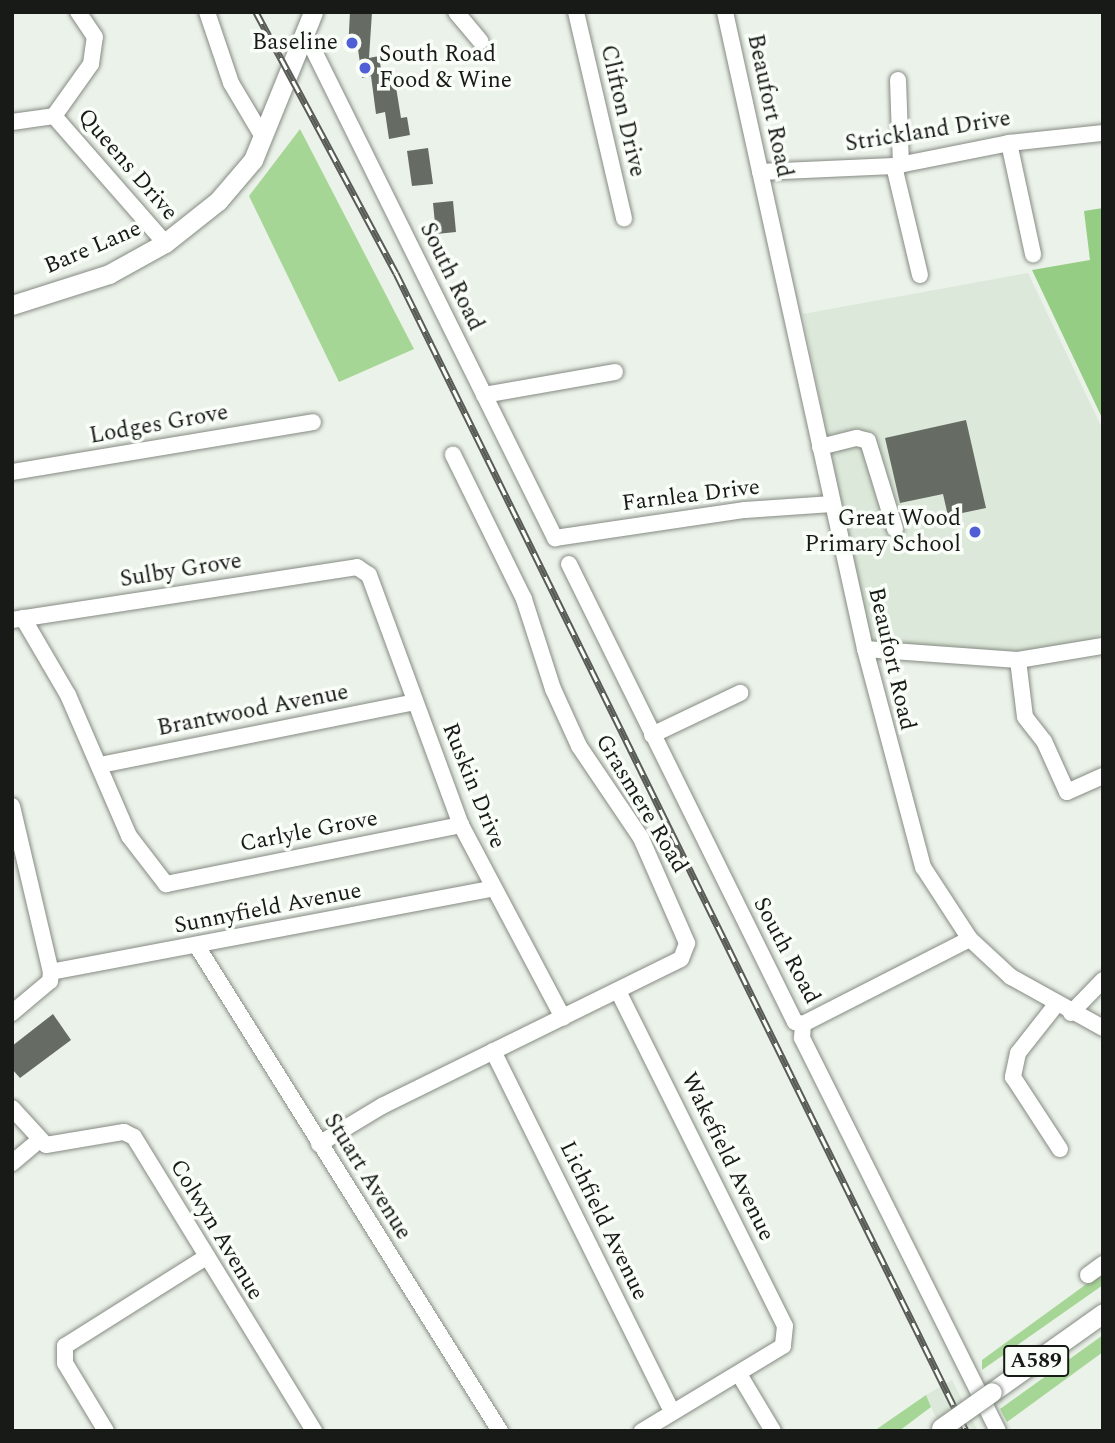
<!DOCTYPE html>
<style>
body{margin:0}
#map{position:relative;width:1115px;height:1443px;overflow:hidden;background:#ebf2e9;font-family:Spectral,serif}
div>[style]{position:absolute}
.built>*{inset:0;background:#dce8d9}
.green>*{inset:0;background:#a6d695}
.forest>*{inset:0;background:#96cd84}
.building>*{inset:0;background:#666c64}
.roads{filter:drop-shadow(0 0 2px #858b83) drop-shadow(0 0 2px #858b83)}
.minor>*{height:16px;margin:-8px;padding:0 8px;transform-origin:8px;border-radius:8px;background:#fff}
.major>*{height:19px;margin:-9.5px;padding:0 9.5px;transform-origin:9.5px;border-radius:9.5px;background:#fff}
.rail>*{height:7px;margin-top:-3.5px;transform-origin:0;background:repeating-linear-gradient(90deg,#f9fff8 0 13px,#585b56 0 26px);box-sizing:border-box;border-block:2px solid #585b56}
.bridges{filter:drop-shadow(0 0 2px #858b83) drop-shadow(0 0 2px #858b83)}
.major-bridge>*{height:19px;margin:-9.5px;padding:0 9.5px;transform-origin:9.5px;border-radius:9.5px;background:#fff}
.dots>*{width:19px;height:19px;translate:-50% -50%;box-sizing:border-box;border:4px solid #f9fff8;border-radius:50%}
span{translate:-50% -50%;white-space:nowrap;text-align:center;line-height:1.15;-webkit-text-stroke:7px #f9fff8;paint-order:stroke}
.shield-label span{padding:2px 5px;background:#f9fff8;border:2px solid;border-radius:5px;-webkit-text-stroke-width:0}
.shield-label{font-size:21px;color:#181a17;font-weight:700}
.poi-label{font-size:23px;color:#181a17}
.right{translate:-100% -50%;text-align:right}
.left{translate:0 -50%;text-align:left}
.street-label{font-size:23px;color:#181a17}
.frame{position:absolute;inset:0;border:14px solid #181a17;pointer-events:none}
</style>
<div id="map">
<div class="built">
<div style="clip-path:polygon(1028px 273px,1103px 430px,1103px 634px,1068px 648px,977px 655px,870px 651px,803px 314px)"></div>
<div style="clip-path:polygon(952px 1380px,978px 1431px,942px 1431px,926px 1395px)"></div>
</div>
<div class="green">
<div style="clip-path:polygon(300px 129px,414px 349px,339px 382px,249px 196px)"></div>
<div style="clip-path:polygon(1103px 1272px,1103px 1285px,982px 1370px,982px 1360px)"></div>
<div style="clip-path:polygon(1103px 1335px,1103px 1352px,1007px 1422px,1000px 1409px)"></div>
<div style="clip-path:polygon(926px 1395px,931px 1407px,899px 1431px,874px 1431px)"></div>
</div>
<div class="forest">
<div style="clip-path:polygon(1103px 208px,1103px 420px,1032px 270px,1090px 260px,1084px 211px)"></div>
</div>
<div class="building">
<div style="clip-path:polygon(350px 12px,372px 12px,369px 58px,379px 56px,383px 82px,395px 81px,401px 118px,407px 117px,410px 135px,389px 139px,385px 112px,376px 114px,371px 76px,362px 78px,358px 49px,348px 50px)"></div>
<div style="clip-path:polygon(428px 148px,433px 184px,412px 186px,407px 151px)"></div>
<div style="clip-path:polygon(453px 201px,456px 232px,436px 234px,433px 203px)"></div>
<div style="clip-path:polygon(966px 420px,986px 508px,948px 516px,943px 494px,900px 503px,885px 438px)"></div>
<div style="clip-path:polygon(53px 1014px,71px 1040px,20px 1078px,12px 1069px,12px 1046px)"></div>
</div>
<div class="roads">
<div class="minor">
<div style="left:207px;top:12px;width:75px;rotate:71.3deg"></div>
<div style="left:231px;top:83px;width:63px;rotate:59.3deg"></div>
<div style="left:456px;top:12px;width:38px;rotate:50deg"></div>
<div style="left:576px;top:12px;width:212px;rotate:76.9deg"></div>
<div style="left:725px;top:12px;width:652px;rotate:77.6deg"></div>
<div style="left:865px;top:649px;width:226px;rotate:75.1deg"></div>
<div style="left:923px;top:867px;width:86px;rotate:56.9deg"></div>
<div style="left:970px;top:939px;width:56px;rotate:42.8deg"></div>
<div style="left:1011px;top:977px;width:105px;rotate:29deg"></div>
<div style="left:302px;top:40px;width:14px;rotate:39deg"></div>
<div style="left:313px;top:49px;width:546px;rotate:63.67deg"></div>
<div style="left:555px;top:538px;width:192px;rotate:-8.4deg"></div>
<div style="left:745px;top:510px;width:87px;rotate:-3.9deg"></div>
<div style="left:898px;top:80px;width:85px;rotate:88deg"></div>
<div style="left:54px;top:116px;width:169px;rotate:48.8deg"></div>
<div style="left:12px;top:122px;width:42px;rotate:-8.1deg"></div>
<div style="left:54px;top:116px;width:64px;rotate:-54.6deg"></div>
<div style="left:91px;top:64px;width:27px;rotate:-82deg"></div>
<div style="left:95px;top:37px;width:30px;rotate:-124deg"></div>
<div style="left:1009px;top:143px;width:114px;rotate:77.8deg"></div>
<div style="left:894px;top:166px;width:112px;rotate:76.6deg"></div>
<div style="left:760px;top:172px;width:134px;rotate:-2.6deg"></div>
<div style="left:894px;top:166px;width:117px;rotate:-11.3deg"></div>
<div style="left:1009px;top:143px;width:95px;rotate:-6.1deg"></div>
<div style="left:484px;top:395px;width:133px;rotate:-10deg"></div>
<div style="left:820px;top:447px;width:38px;rotate:-14deg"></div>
<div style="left:857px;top:438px;width:11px;rotate:15deg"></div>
<div style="left:868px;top:441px;width:92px;rotate:72.9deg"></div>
<div style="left:12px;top:472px;width:305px;rotate:-9.4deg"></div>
<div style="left:569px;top:564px;width:511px;rotate:63.74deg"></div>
<div style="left:795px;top:1022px;width:8px;rotate:14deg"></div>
<div style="left:803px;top:1024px;width:14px;rotate:94deg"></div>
<div style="left:802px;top:1038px;width:439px;rotate:63.5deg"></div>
<div style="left:23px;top:618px;width:89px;rotate:59.7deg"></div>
<div style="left:68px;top:695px;width:154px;rotate:66.6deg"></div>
<div style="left:129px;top:836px;width:61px;rotate:52.4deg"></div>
<div style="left:166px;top:884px;width:301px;rotate:-11.3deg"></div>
<div style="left:12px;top:620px;width:349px;rotate:-8.7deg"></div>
<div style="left:357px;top:567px;width:14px;rotate:34deg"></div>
<div style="left:369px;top:575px;width:266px;rotate:69.8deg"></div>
<div style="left:461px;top:825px;width:218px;rotate:62.1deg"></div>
<div style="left:865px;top:649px;width:153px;rotate:4.1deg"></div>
<div style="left:1018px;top:660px;width:86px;rotate:-9.4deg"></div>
<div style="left:1018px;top:660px;width:57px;rotate:83deg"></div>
<div style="left:1025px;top:717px;width:31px;rotate:52deg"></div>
<div style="left:1044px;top:741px;width:56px;rotate:65.7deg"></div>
<div style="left:1067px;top:792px;width:39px;rotate:-24deg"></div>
<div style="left:652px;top:735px;width:98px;rotate:-25.5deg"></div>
<div style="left:100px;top:765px;width:320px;rotate:-11.3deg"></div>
<div style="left:12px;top:806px;width:171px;rotate:76.8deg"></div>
<div style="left:51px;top:972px;width:9px;rotate:96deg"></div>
<div style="left:50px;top:981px;width:50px;rotate:139.9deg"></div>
<div style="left:197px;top:946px;width:572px;rotate:58.01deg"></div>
<div style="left:51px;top:972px;width:449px;rotate:-10.7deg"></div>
<div style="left:618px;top:991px;width:374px;rotate:63.5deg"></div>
<div style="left:785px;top:1326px;width:20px;rotate:96deg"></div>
<div style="left:783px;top:1346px;width:165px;rotate:148.9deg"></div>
<div style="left:1055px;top:1006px;width:60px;rotate:128.2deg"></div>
<div style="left:1018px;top:1053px;width:25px;rotate:102deg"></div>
<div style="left:1013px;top:1077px;width:86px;rotate:56.9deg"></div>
<div style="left:1071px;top:1013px;width:46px;rotate:-45.9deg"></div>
<div style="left:803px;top:1024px;width:187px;rotate:-27deg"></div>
<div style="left:493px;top:1051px;width:403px;rotate:63.6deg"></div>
<div style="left:12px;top:1108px;width:50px;rotate:47.4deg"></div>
<div style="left:46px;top:1145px;width:79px;rotate:-9.5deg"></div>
<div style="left:124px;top:1132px;width:11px;rotate:27deg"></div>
<div style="left:134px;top:1137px;width:345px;rotate:58.5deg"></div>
<div style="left:319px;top:1144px;width:74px;rotate:-31.1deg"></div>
<div style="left:382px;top:1106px;width:333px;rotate:-26.2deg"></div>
<div style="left:681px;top:959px;width:17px;rotate:-69deg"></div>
<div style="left:687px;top:943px;width:115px;rotate:-113.7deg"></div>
<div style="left:641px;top:838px;width:111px;rotate:-124deg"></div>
<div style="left:579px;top:746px;width:63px;rotate:-114.5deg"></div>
<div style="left:553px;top:689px;width:95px;rotate:-107.9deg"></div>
<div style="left:524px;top:599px;width:161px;rotate:-116.2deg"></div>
<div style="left:12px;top:1163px;width:34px;rotate:-40deg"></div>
<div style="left:1088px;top:1275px;width:19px;rotate:-36deg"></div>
<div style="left:739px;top:1374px;width:66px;rotate:59.2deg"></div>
<div style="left:106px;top:1431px;width:79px;rotate:-121.1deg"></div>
<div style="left:65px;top:1363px;width:17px;rotate:-90deg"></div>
<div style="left:65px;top:1346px;width:165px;rotate:-32.2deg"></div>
</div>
<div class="major">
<div style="left:12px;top:305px;width:102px;rotate:-17.7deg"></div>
<div style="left:109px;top:274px;width:64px;rotate:-29deg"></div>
<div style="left:165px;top:243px;width:68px;rotate:-38.4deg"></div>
<div style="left:218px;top:201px;width:54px;rotate:-49.5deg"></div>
<div style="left:253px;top:160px;width:160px;rotate:-67.9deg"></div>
<div style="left:992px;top:1392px;width:136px;rotate:-35.4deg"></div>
</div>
</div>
<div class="rail">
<div style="left:256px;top:12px;width:296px;rotate:61.8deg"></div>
<div style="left:396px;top:273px;width:1291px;rotate:63.79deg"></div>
</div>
<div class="bridges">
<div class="major-bridge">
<div style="left:941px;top:1428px;width:62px;rotate:-35.2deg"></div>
</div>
</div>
<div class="dots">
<div style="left:352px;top:43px;background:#505fd5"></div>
<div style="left:365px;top:68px;background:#505fd5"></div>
<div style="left:975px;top:532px;background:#505fd5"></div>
</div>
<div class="shield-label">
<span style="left:1036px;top:1361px">A589</span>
</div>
<div class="poi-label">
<span class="right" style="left:338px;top:43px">Baseline</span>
<span class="left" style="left:379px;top:68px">South Road<br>Food &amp; Wine</span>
<span class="right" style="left:961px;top:532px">Great Wood<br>Primary School</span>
</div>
<div class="street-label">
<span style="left:769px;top:106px;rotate:78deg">Beaufort Road</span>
<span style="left:622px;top:111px;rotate:77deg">Clifton Drive</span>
<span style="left:928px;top:132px;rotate:-9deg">Strickland Drive</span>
<span style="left:127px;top:165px;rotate:49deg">Queens Drive</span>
<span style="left:93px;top:248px;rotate:-23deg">Bare Lane</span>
<span style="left:451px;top:277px;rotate:64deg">South Road</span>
<span style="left:159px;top:425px;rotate:-10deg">Lodges Grove</span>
<span style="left:691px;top:496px;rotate:-7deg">Farnlea Drive</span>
<span style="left:181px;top:571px;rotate:-9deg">Sulby Grove</span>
<span style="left:891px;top:659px;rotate:77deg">Beaufort Road</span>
<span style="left:253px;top:711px;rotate:-11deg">Brantwood Avenue</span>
<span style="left:473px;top:786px;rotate:68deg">Ruskin Drive</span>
<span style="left:641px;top:804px;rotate:59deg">Grasmere Road</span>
<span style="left:309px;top:832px;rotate:-11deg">Carlyle Grove</span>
<span style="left:268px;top:909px;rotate:-11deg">Sunnyfield Avenue</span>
<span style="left:786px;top:951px;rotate:62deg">South Road</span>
<span style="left:727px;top:1157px;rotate:64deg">Wakefield Avenue</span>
<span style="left:367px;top:1177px;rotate:58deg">Stuart Avenue</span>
<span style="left:603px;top:1221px;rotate:64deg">Lichfield Avenue</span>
<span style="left:216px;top:1230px;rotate:59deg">Colwyn Avenue</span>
</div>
<div class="frame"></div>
</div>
